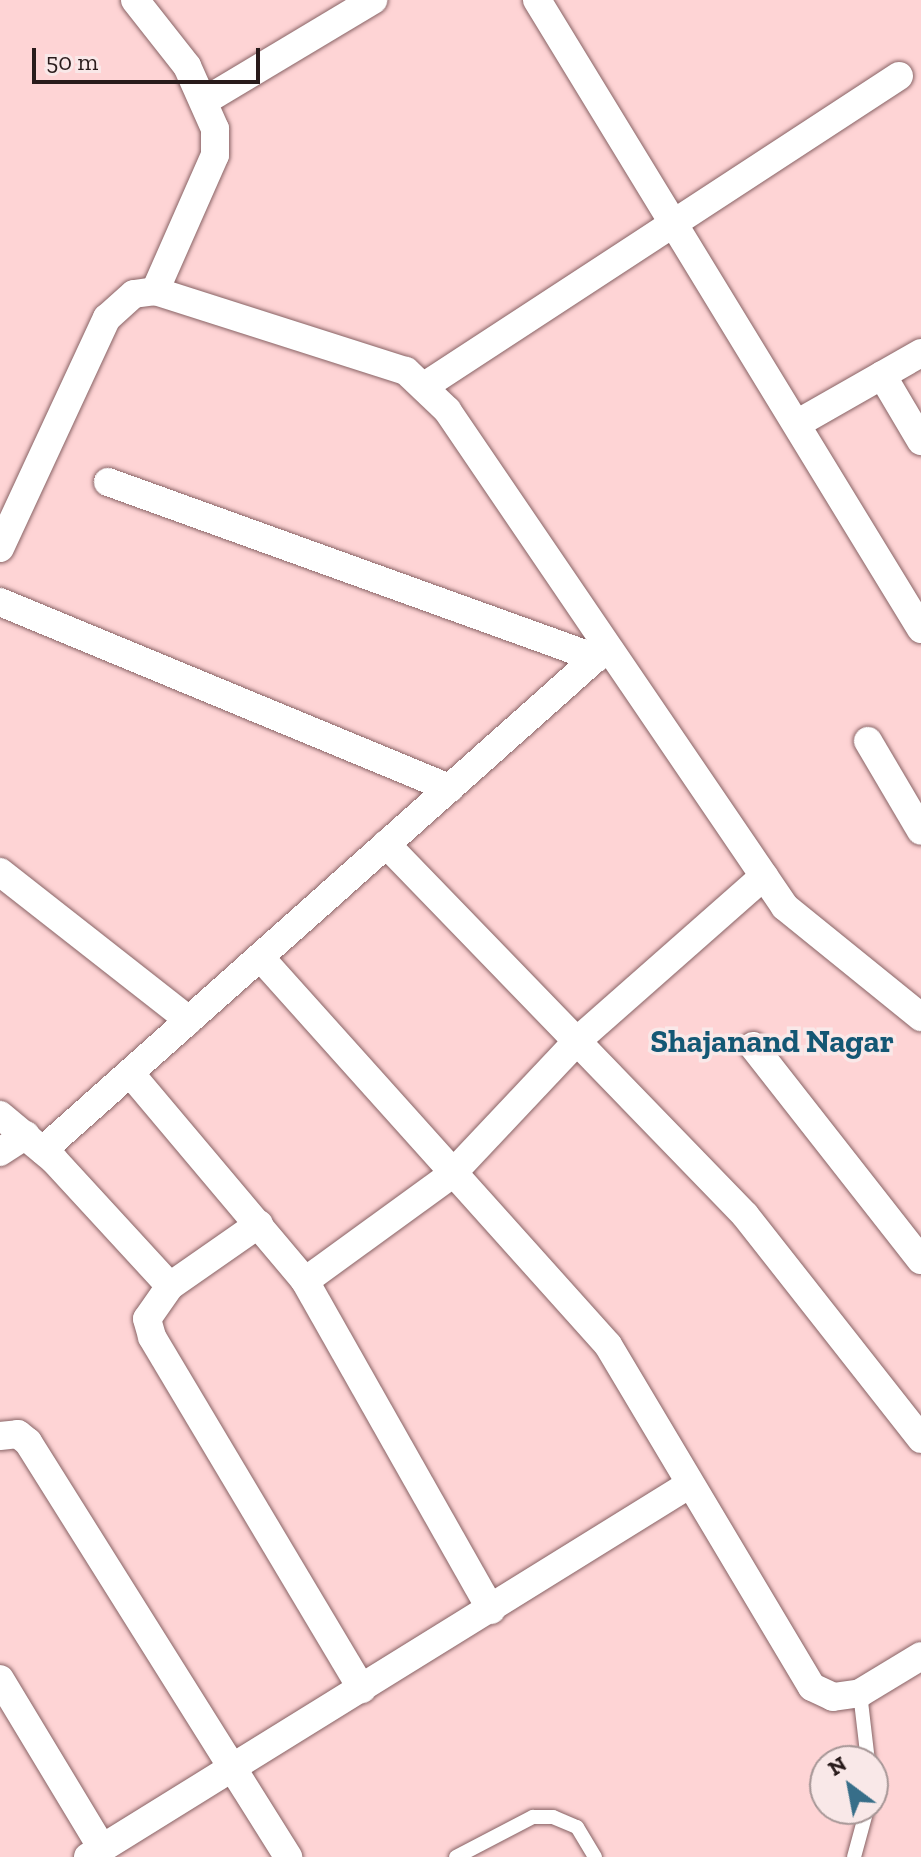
<!DOCTYPE html>
<style>
body{margin:0}
#map{position:relative;width:921px;height:1857px;overflow:hidden;background:#fed4d5;font-family:"Zilla Slab",serif}
div>[style]{position:absolute}
.roads{filter:drop-shadow(0 0 2px #886365) drop-shadow(0 0 2px #886365)}
.lane>*{height:14px;margin:-7px;padding:0 7px;transform-origin:7px;border-radius:7px;background:#fff}
.street>*{height:28px;margin:-14px;padding:0 14px;transform-origin:14px;border-radius:14px;background:#fff}
span{translate:-50% -50%;white-space:nowrap;text-align:center;line-height:1.15;-webkit-text-stroke:7px #f9e8e8;paint-order:stroke}
.neighbourhood-label{font-size:32px;color:#135774;font-weight:700}
.north{position:absolute;left:809px;top:1745px;width:80px;height:80px;box-sizing:border-box;background:#f9e8e8;border:2px solid #a69696;border-radius:50%;rotate:328deg;font-size:22px;font-weight:700;line-height:32px;text-align:center;color:#291b1b}
.north::after{content:'';display:block;margin:auto;width:28px;height:36px;background:#376e89;clip-path:polygon(50% 0,100% 100%,50% 72%,0 100%)}
.scale{position:absolute;left:32px;top:48px;width:228px;height:36px;box-sizing:border-box;border:4px solid #291b1b;border-top:0;padding-left:10px;font-size:24px;line-height:28px;white-space:nowrap;color:#291b1b;-webkit-text-stroke:6px #f9e8e8;paint-order:stroke}
</style>
<div id="map">
<div class="roads">
<div class="lane">
<div style="left:860px;top:1693px;width:68px;rotate:83.3deg"></div>
<div style="left:456px;top:1857px;width:87px;rotate:-27.5deg"></div>
<div style="left:533px;top:1817px;width:20px"></div>
<div style="left:553px;top:1817px;width:26px;rotate:23deg"></div>
<div style="left:577px;top:1827px;width:35px;rotate:59deg"></div>
<div style="left:854px;top:1857px;width:50px;rotate:-74.8deg"></div>
</div>
<div class="street">
<div style="left:135px;top:0;width:84px;rotate:51.8deg"></div>
<div style="left:187px;top:66px;width:69px;rotate:66deg"></div>
<div style="left:215px;top:129px;width:26px;rotate:90deg"></div>
<div style="left:215px;top:155px;width:149px;rotate:113.8deg"></div>
<div style="left:537px;top:0;width:737px;rotate:58.6deg"></div>
<div style="left:206px;top:100px;width:195px;rotate:-30.9deg"></div>
<div style="left:882px;top:375px;width:77px;rotate:59.4deg"></div>
<div style="left:426px;top:385px;width:565px;rotate:-33.16deg"></div>
<div style="left:800px;top:422px;width:139px;rotate:-29.7deg"></div>
<div style="left:108px;top:482px;width:519px;rotate:19.83deg"></div>
<div style="left:0;top:548px;width:254px;rotate:-65.1deg"></div>
<div style="left:107px;top:318px;width:36px;rotate:-42deg"></div>
<div style="left:134px;top:294px;width:21px;rotate:-8deg"></div>
<div style="left:155px;top:291px;width:263px;rotate:17.7deg"></div>
<div style="left:406px;top:371px;width:57px;rotate:43.6deg"></div>
<div style="left:447px;top:410px;width:601px;rotate:55.78deg"></div>
<div style="left:785px;top:907px;width:175px;rotate:39deg"></div>
<div style="left:0;top:602px;width:487px;rotate:22.5deg"></div>
<div style="left:868px;top:741px;width:104px;rotate:59.5deg"></div>
<div style="left:386px;top:844px;width:516px;rotate:45.94deg"></div>
<div style="left:745px;top:1215px;width:285px;rotate:51.8deg"></div>
<div style="left:0;top:872px;width:240px;rotate:38.1deg"></div>
<div style="left:260px;top:957px;width:521px;rotate:48.11deg"></div>
<div style="left:608px;top:1345px;width:398px;rotate:59.2deg"></div>
<div style="left:812px;top:1687px;width:23px;rotate:25deg"></div>
<div style="left:833px;top:1697px;width:27px;rotate:-8deg"></div>
<div style="left:860px;top:1693px;width:71px;rotate:-31.2deg"></div>
<div style="left:753px;top:1046px;width:272px;rotate:51.9deg"></div>
<div style="left:130px;top:1073px;width:272px;rotate:49.9deg"></div>
<div style="left:305px;top:1281px;width:378px;rotate:60.5deg"></div>
<div style="left:0;top:1115px;width:70px;rotate:39.8deg"></div>
<div style="left:54px;top:1160px;width:171px;rotate:47.4deg"></div>
<div style="left:43px;top:1150px;width:756px;rotate:-41.68deg"></div>
<div style="left:0;top:1152px;width:31px;rotate:-33deg"></div>
<div style="left:259px;top:1224px;width:108px;rotate:145.1deg"></div>
<div style="left:170px;top:1286px;width:40px;rotate:124.9deg"></div>
<div style="left:147px;top:1319px;width:19px;rotate:74deg"></div>
<div style="left:152px;top:1337px;width:410px;rotate:59.2deg"></div>
<div style="left:305px;top:1281px;width:180px;rotate:-36deg"></div>
<div style="left:451px;top:1175px;width:185px;rotate:-46.7deg"></div>
<div style="left:578px;top:1040px;width:248px;rotate:-41.4deg"></div>
<div style="left:0;top:1436px;width:18px;rotate:-6deg"></div>
<div style="left:18px;top:1434px;width:13px;rotate:39deg"></div>
<div style="left:28px;top:1442px;width:490px;rotate:57.9deg"></div>
<div style="left:0;top:1679px;width:197px;rotate:58.9deg"></div>
<div style="left:88px;top:1857px;width:708px;rotate:-31.78deg"></div>
</div>
</div>
<div class="neighbourhood-label">
<span style="left:772px;top:1041px">Shajanand Nagar</span>
</div>
<div class="north">N</div>
<div class="scale">50 m</div>
</div>
